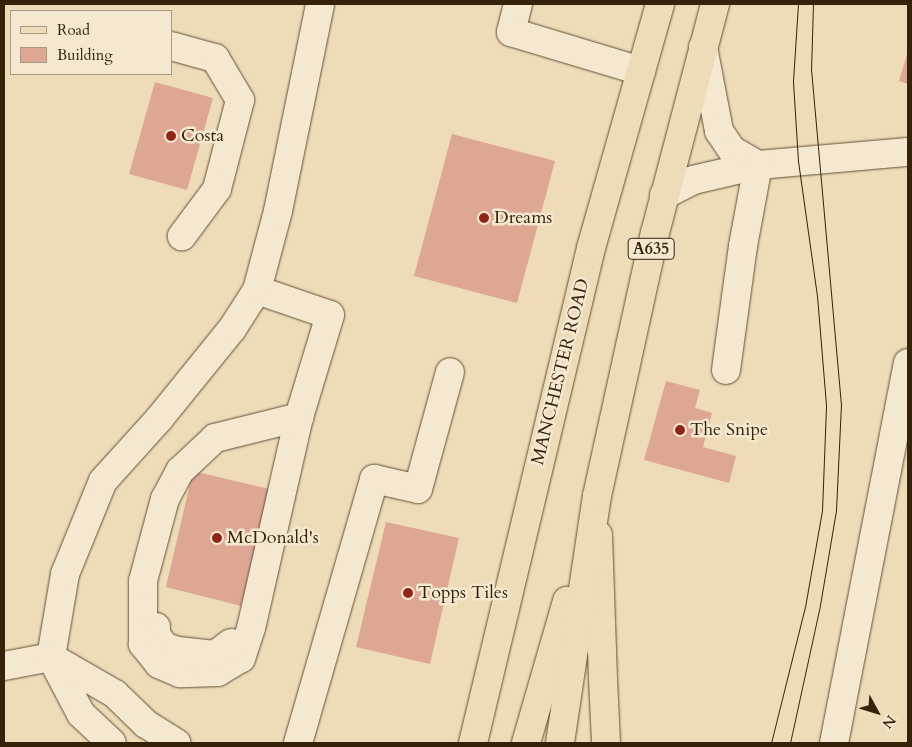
<!DOCTYPE html>
<style>
body{margin:0}
#map{position:relative;width:912px;height:747px;overflow:hidden;background:#eedbb8;font-family:Cardo,serif}
div>[style]{position:absolute}
.building>*{inset:0;background:#dea794}
.roads{filter:drop-shadow(0 0 1px #635034) drop-shadow(0 0 1px #635034)}
.minor>*{height:28px;margin:-14px;padding:0 14px;transform-origin:14px;border-radius:14px;background:#f4e8d1}
.major>*{height:28px;margin:-14px;padding:0 14px;transform-origin:14px;border-radius:14px;background:#eedbb8}
.highway>*{height:28px;margin:-14px;padding:0 14px;transform-origin:14px;border-radius:14px;background:#eedbb8}
.tram>*{height:1px;margin:-0.5px;padding:0 0.5px;transform-origin:0.5px;border-radius:0.5px;background:#352208}
.dots>*{width:14px;height:14px;translate:-50% -50%;box-sizing:border-box;border:2px solid #f4e8d1;border-radius:50%}
span{translate:-50% -50%;white-space:nowrap;text-align:center;line-height:1.15;-webkit-text-stroke:5px #f4e8d1;paint-order:stroke}
.shield-label span{padding:1px 4px;background:#f4e8d1;border:1px solid;border-radius:4px;-webkit-text-stroke-width:0}
.shield-label{font-size:16px;color:#352208;font-weight:700}
.poi-label{font-size:18px;color:#352208}
.left{translate:0 -50%;text-align:left}
.street-label{font-size:18px;color:#352208}
.frame{position:absolute;inset:0;border:5px solid #352208;pointer-events:none}
.legend{position:absolute;left:10px;top:10px;width:162px;height:65px;box-sizing:border-box;background:#f4e8d1;border:1px solid #a89981;margin:0;padding:6px 9px;list-style:none;font-size:15px;color:#352208}
.legend li{display:flex;align-items:center;gap:10px;height:25px}
.legend b{width:25px;border:1px solid #a89981}
.north{position:absolute;left:852px;top:687px;width:50px;height:50px;-webkit-text-stroke:4px #f4e8d1;paint-order:stroke;rotate:129deg;font-size:14px;font-weight:700;line-height:20px;text-align:center;color:#352208}
.north::after{content:'';display:block;margin:auto;width:18px;height:22px;background:#352208;clip-path:polygon(50% 0,100% 100%,50% 72%,0 100%)}
</style>
<div id="map">
<div class="building">
<div style="clip-path:polygon(908px 51px,908px 84px,899px 81px)"></div>
<div style="clip-path:polygon(155px 82px,213px 98px,187px 190px,129px 174px)"></div>
<div style="clip-path:polygon(452px 134px,555px 161px,517px 303px,414px 276px)"></div>
<div style="clip-path:polygon(666px 381px,700px 390px,695px 408px,712px 413px,703px 447px,736px 456px,729px 483px,644px 460px)"></div>
<div style="clip-path:polygon(193px 471px,269px 489px,241px 606px,166px 587px)"></div>
<div style="clip-path:polygon(386px 522px,459px 538px,430px 664px,356px 647px)"></div>
</div>
<div class="roads">
<div class="minor">
<div style="left:518px;top:4px;width:29px;rotate:104deg"></div>
<div style="left:511px;top:32px;width:136px;rotate:16.7deg"></div>
<div style="left:171px;top:46px;width:46px;rotate:15.3deg"></div>
<div style="left:215px;top:58px;width:49px;rotate:59.2deg"></div>
<div style="left:240px;top:100px;width:92px;rotate:104.5deg"></div>
<div style="left:217px;top:189px;width:59px;rotate:126.7deg"></div>
<div style="left:703px;top:47px;width:86px;rotate:79.2deg"></div>
<div style="left:719px;top:131px;width:23px;rotate:56deg"></div>
<div style="left:732px;top:150px;width:30px;rotate:30deg"></div>
<div style="left:664px;top:195px;width:33px;rotate:-27deg"></div>
<div style="left:693px;top:180px;width:67px;rotate:-13deg"></div>
<div style="left:758px;top:165px;width:151px;rotate:-5deg"></div>
<div style="left:257px;top:290px;width:77px;rotate:18.9deg"></div>
<div style="left:330px;top:315px;width:107px;rotate:106.9deg"></div>
<div style="left:299px;top:417px;width:216px;rotate:102.8deg"></div>
<div style="left:251px;top:628px;width:32px;rotate:108deg"></div>
<div style="left:241px;top:658px;width:27px;rotate:149deg"></div>
<div style="left:218px;top:672px;width:38px;rotate:178deg"></div>
<div style="left:180px;top:673px;width:23px;rotate:-157deg"></div>
<div style="left:159px;top:664px;width:26px;rotate:-129deg"></div>
<div style="left:143px;top:644px;width:63px;rotate:-90deg"></div>
<div style="left:143px;top:581px;width:85px;rotate:-75deg"></div>
<div style="left:165px;top:499px;width:32px;rotate:-62deg"></div>
<div style="left:180px;top:471px;width:48px;rotate:-43.3deg"></div>
<div style="left:215px;top:438px;width:87px;rotate:-14deg"></div>
<div style="left:726px;top:370px;width:125px;rotate:-82.2deg"></div>
<div style="left:743px;top:246px;width:82px;rotate:-79.5deg"></div>
<div style="left:156px;top:627px;width:8px;rotate:90deg"></div>
<div style="left:156px;top:635px;width:15px;rotate:53deg"></div>
<div style="left:165px;top:647px;width:14px;rotate:17deg"></div>
<div style="left:178px;top:651px;width:37px;rotate:6deg"></div>
<div style="left:215px;top:655px;width:20px;rotate:-37deg"></div>
<div style="left:51px;top:657px;width:84px;rotate:-80.4deg"></div>
<div style="left:65px;top:574px;width:100px;rotate:-67.8deg"></div>
<div style="left:103px;top:481px;width:84px;rotate:-47.9deg"></div>
<div style="left:159px;top:419px;width:116px;rotate:-51deg"></div>
<div style="left:232px;top:329px;width:46px;rotate:-57.3deg"></div>
<div style="left:257px;top:290px;width:82px;rotate:-75.1deg"></div>
<div style="left:278px;top:211px;width:211px;rotate:-78.5deg"></div>
<div style="left:51px;top:657px;width:64px;rotate:62.2deg"></div>
<div style="left:81px;top:714px;width:42px;rotate:43.1deg"></div>
<div style="left:4px;top:666px;width:48px;rotate:-10.8deg"></div>
<div style="left:51px;top:657px;width:74px;rotate:30deg"></div>
<div style="left:115px;top:694px;width:43px;rotate:44.1deg"></div>
<div style="left:146px;top:724px;width:36px;rotate:32deg"></div>
<div style="left:298px;top:743px;width:275px;rotate:-73.9deg"></div>
<div style="left:374px;top:479px;width:45px;rotate:12.8deg"></div>
<div style="left:418px;top:489px;width:121px;rotate:-74.7deg"></div>
<div style="left:834px;top:743px;width:387px;rotate:-79deg"></div>
</div>
<div class="major">
<div style="left:598px;top:535px;width:144px;rotate:88deg"></div>
</div>
<div class="highway">
<div style="left:603px;top:679px;width:64px;rotate:87.3deg"></div>
<div style="left:473px;top:743px;width:509px;rotate:-76.59deg"></div>
<div style="left:591px;top:248px;width:254px;rotate:-74.2deg"></div>
<div style="left:526px;top:743px;width:148px;rotate:-73.9deg"></div>
<div style="left:560px;top:743px;width:250px;rotate:-81.5deg"></div>
<div style="left:597px;top:496px;width:269px;rotate:-77.6deg"></div>
<div style="left:655px;top:233px;width:237px;rotate:-75.3deg"></div>
</div>
</div>
<div class="tram">
<div style="left:771px;top:743px;width:140px;rotate:-76deg"></div>
<div style="left:805px;top:607px;width:97px;rotate:-80deg"></div>
<div style="left:822px;top:511px;width:106px;rotate:-87.8deg"></div>
<div style="left:826px;top:405px;width:109px;rotate:-94.7deg"></div>
<div style="left:817px;top:296px;width:136px;rotate:-98deg"></div>
<div style="left:798px;top:161px;width:80px;rotate:-93.6deg"></div>
<div style="left:793px;top:81px;width:77px;rotate:-86.3deg"></div>
<div style="left:790px;top:743px;width:141px;rotate:-77.7deg"></div>
<div style="left:820px;top:605px;width:96px;rotate:-80.4deg"></div>
<div style="left:836px;top:510px;width:105px;rotate:-87.3deg"></div>
<div style="left:841px;top:405px;width:335px;rotate:-95.1deg"></div>
<div style="left:811px;top:71px;width:67px;rotate:-88.3deg"></div>
</div>
<div class="dots">
<div style="left:171px;top:136px;background:#8f2418"></div>
<div style="left:484px;top:218px;background:#8f2418"></div>
<div style="left:680px;top:430px;background:#8f2418"></div>
<div style="left:217px;top:538px;background:#8f2418"></div>
<div style="left:408px;top:593px;background:#8f2418"></div>
</div>
<div class="shield-label">
<span style="left:651px;top:249px">A635</span>
</div>
<div class="poi-label">
<span class="left" style="left:181px;top:136px">Costa</span>
<span class="left" style="left:494px;top:218px">Dreams</span>
<span class="left" style="left:690px;top:430px">The Snipe</span>
<span class="left" style="left:227px;top:538px">McDonald's</span>
<span class="left" style="left:418px;top:593px">Topps Tiles</span>
</div>
<div class="street-label">
<span style="left:561px;top:372px;rotate:-76deg">MANCHESTER ROAD</span>
</div>
<div class="frame"></div>
<ul class="legend">
<li><b style="height:6px;background:#eedbb8"></b>Road</li>
<li><b style="height:14px;background:#dea794"></b>Building</li>
</ul>
<div class="north">N</div>
</div>
